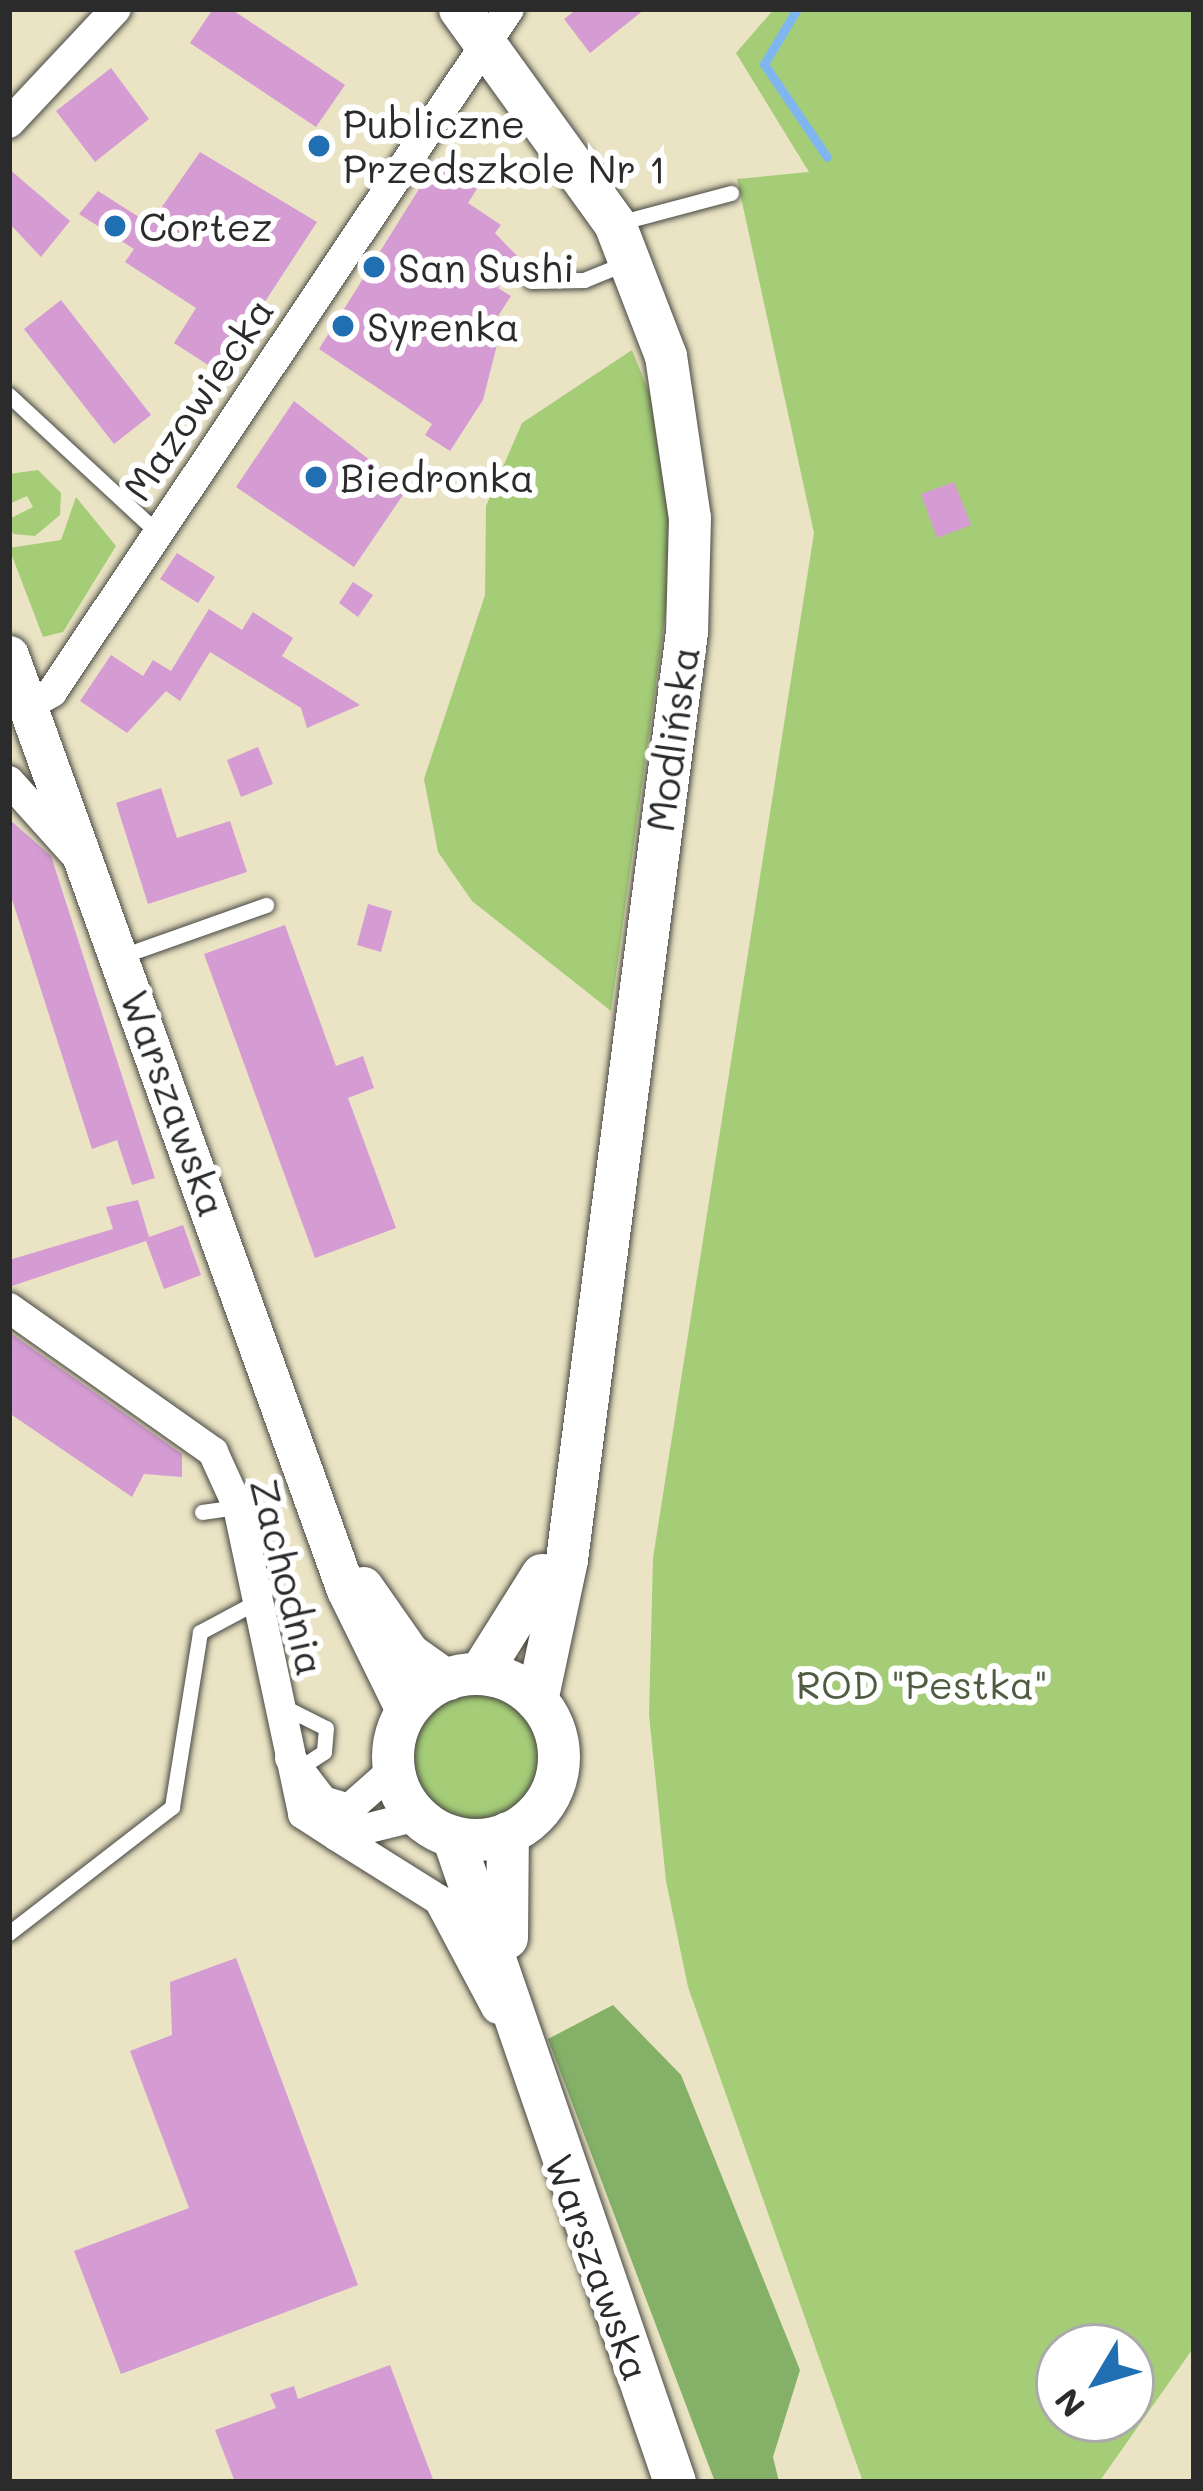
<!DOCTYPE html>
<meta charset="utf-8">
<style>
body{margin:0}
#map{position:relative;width:1203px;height:2491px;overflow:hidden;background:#eae4c4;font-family:Mali,sans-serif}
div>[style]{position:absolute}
.green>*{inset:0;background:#a5cd78}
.round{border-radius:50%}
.forest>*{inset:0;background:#84b068}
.stream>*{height:9px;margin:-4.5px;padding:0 4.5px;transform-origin:4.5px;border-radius:4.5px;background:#80b6ef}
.building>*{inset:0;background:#d59cd3}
.roads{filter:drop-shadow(0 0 3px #484742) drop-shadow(0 0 3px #484742)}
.service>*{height:15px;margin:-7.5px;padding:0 7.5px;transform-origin:7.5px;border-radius:7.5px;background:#fff}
.minor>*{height:30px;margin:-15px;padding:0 15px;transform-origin:15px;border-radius:15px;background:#fff}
.tertiary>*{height:39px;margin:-19.5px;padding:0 19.5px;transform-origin:19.5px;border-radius:19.5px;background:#fff}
.secondary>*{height:42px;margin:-21px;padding:0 21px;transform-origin:21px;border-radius:21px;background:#fff}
.secondary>.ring{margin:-21px;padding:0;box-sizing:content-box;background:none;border:42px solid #fff;border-radius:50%}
.dots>*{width:33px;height:33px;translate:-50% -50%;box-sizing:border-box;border:6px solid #fff;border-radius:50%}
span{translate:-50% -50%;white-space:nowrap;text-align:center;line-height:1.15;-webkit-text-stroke:12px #fff;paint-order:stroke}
.poi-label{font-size:39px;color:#2b2b2b}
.left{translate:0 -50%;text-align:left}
.street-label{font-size:39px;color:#2b2b2b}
.park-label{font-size:39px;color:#505c42}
.frame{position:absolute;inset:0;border:12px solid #2b2b2b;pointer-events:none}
.north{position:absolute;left:1035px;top:2323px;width:120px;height:120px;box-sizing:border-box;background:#fff;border:3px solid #aaa;border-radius:50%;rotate:232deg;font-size:33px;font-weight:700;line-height:48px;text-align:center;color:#2b2b2b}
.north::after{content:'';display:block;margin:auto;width:42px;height:54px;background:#1f6fb2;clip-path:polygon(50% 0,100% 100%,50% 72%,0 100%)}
</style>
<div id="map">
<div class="green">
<div style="clip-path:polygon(evenodd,774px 9px,1194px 9px,1194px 2347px,1099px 2482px,863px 2482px,688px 1987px,666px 1881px,649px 1715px,653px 1558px,814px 533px,737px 179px,809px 172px,736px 53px,774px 9px,1059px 2347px,1131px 2347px,1131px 2419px,1059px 2419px,1059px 2347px)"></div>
<div style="clip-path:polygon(632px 350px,664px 430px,678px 522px,611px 1011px,472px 901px,438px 852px,424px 779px,485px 595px,486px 506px,522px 423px)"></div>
<div style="clip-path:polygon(38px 470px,61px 493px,60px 515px,35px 536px,13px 534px,9px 519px,33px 507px,27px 496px,9px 504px,9px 474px)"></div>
<div style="clip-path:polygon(76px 497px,116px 546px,63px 632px,43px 637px,9px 548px,61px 540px)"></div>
<div class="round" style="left:412px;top:1693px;width:128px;height:128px"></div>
</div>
<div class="forest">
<div style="clip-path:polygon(613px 2005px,681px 2075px,800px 2370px,773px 2457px,779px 2482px,715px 2482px,548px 2039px)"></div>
</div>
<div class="stream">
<div style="left:797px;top:9px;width:64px;rotate:121deg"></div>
<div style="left:764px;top:64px;width:112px;rotate:55.9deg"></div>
</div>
<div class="building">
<div style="clip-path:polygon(213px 9px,231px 9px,345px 85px,316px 127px,190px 43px)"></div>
<div style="clip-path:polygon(577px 9px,645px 9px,590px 53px,564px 19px)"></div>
<div style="clip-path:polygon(111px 68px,149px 119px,95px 162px,56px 111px)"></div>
<div style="clip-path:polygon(200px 152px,317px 222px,219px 372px,174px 343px,196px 308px,125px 262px,134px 249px,79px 214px,98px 191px,150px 224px)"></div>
<div style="clip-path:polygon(439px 157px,480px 184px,468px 203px,501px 225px,495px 233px,519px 258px,498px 288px,511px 296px,491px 327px,500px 333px,483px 400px,450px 451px,425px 435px,432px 424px,319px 349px)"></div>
<div style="clip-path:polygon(9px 169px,70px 221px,41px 257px,9px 223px)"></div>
<div style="clip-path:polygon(61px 300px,151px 415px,114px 444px,24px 329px)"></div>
<div style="clip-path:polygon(294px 401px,407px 489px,354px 567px,236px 487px)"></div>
<div style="clip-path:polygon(954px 482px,971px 525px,937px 538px,921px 494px)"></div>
<div style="clip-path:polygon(177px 553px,215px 577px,198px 603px,160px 579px)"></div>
<div style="clip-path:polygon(353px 582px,373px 595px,358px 617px,339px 603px)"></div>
<div style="clip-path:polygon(209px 609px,242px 630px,253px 612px,293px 638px,282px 656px,360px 705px,307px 728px,301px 708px,210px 652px,180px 701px,166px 691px,127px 733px,80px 701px,111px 655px,143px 676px,153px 660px,171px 671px)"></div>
<div style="clip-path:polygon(258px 747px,273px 784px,241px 797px,227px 760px)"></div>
<div style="clip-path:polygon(161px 788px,177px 838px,230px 821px,247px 872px,148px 904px,116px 803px)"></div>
<div style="clip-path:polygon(9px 819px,51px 856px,155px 1178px,132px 1185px,117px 1140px,92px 1149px,9px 890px)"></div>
<div style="clip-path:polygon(368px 904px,392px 911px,381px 952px,357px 945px)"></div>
<div style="clip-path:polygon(285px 925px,336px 1066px,363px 1056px,374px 1088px,348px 1098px,396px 1228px,315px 1258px,204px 954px)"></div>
<div style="clip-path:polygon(138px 1200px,149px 1237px,183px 1225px,201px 1275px,164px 1289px,146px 1241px,9px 1287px,9px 1260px,113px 1229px,106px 1207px)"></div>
<div style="clip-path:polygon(9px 1332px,182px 1454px,182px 1477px,144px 1474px,132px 1497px,9px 1413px)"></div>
<div style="clip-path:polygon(236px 1958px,358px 2285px,121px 2374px,74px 2251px,189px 2208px,130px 2051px,172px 2035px,170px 1982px)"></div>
<div style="clip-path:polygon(390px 2365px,434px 2482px,235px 2482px,215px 2430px,276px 2408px,270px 2394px,294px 2386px,298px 2399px)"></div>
</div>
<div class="roads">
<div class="service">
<div style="left:618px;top:223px;width:117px;rotate:-14.9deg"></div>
<div style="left:531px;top:281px;width:53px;rotate:-1.1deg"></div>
<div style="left:584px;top:280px;width:48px;rotate:-22.2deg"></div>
<div style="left:9px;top:395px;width:200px;rotate:42.8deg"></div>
<div style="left:122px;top:956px;width:153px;rotate:-19.5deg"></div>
<div style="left:202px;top:1512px;width:36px;rotate:-8deg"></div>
<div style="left:280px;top:1705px;width:51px;rotate:26.6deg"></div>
<div style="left:326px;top:1728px;width:24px;rotate:95deg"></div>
<div style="left:324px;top:1752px;width:31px;rotate:147deg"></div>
<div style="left:9px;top:1933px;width:206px;rotate:-37.7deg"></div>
<div style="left:172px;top:1807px;width:177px;rotate:-80.9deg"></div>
<div style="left:200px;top:1632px;width:66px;rotate:-28.1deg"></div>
</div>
<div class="minor">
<div style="left:9px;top:123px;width:156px;rotate:-46.8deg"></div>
<div style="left:28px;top:706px;width:28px;rotate:-30deg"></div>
<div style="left:52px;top:692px;width:822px;rotate:-56.21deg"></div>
<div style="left:9px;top:781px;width:96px;rotate:48deg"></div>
<div style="left:9px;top:1308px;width:250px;rotate:35.2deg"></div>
<div style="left:213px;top:1452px;width:60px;rotate:65.6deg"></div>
<div style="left:238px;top:1507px;width:314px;rotate:78deg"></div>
<div style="left:303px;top:1814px;width:40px;rotate:32.9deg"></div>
<div style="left:337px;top:1836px;width:82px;rotate:-14deg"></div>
<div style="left:290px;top:1758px;width:54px;rotate:52.5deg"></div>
<div style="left:323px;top:1801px;width:27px;rotate:17deg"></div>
<div style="left:349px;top:1809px;width:60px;rotate:-41.6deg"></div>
<div style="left:337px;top:1836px;width:120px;rotate:32.1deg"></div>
<div style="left:439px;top:1900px;width:123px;rotate:62deg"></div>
</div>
<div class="tertiary">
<div style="left:9px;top:655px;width:994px;rotate:70.18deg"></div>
<div style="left:346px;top:1590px;width:136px;rotate:63.8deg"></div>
<div style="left:363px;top:1586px;width:82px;rotate:55deg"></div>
<div style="left:410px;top:1653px;width:47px;rotate:35.4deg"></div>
</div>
<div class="secondary">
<div style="left:460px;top:9px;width:265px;rotate:54.2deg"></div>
<div style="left:615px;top:224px;width:142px;rotate:68.9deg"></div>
<div style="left:666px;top:356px;width:164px;rotate:81.6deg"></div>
<div style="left:690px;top:518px;width:114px;rotate:91.5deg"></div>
<div style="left:687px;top:632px;width:936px;rotate:97.37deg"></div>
<div style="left:567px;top:1560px;width:144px;rotate:102deg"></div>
<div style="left:480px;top:1674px;width:117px;rotate:-57.9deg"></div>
<div class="ring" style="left:393px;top:1674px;width:124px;height:124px"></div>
<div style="left:453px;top:1837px;width:682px;rotate:71.01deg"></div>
<div style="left:507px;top:1938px;width:105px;rotate:-89.5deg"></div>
</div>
</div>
<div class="dots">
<div style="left:319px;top:146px;background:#1f6fb2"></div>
<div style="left:115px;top:226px;background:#1f6fb2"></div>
<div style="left:374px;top:267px;background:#1f6fb2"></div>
<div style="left:343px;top:326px;background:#1f6fb2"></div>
<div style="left:316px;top:477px;background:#1f6fb2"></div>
</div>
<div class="poi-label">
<span class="left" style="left:343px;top:146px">Publiczne<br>Przedszkole Nr 1</span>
<span class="left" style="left:139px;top:226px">Cortez</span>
<span class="left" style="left:398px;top:267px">San Sushi</span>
<span class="left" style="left:367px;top:326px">Syrenka</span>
<span class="left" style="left:340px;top:477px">Biedronka</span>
</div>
<div class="street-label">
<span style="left:198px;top:399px;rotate:-56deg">Mazowiecka</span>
<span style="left:672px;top:739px;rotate:-82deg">Modlińska</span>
<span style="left:174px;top:1103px;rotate:70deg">Warszawska</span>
<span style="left:288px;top:1577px;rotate:76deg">Zachodnia</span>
<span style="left:598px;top:2267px;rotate:70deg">Warszawska</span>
</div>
<div class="park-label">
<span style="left:922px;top:1684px">ROD "Pestka"</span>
</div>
<div class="frame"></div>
<div class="north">N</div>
</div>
